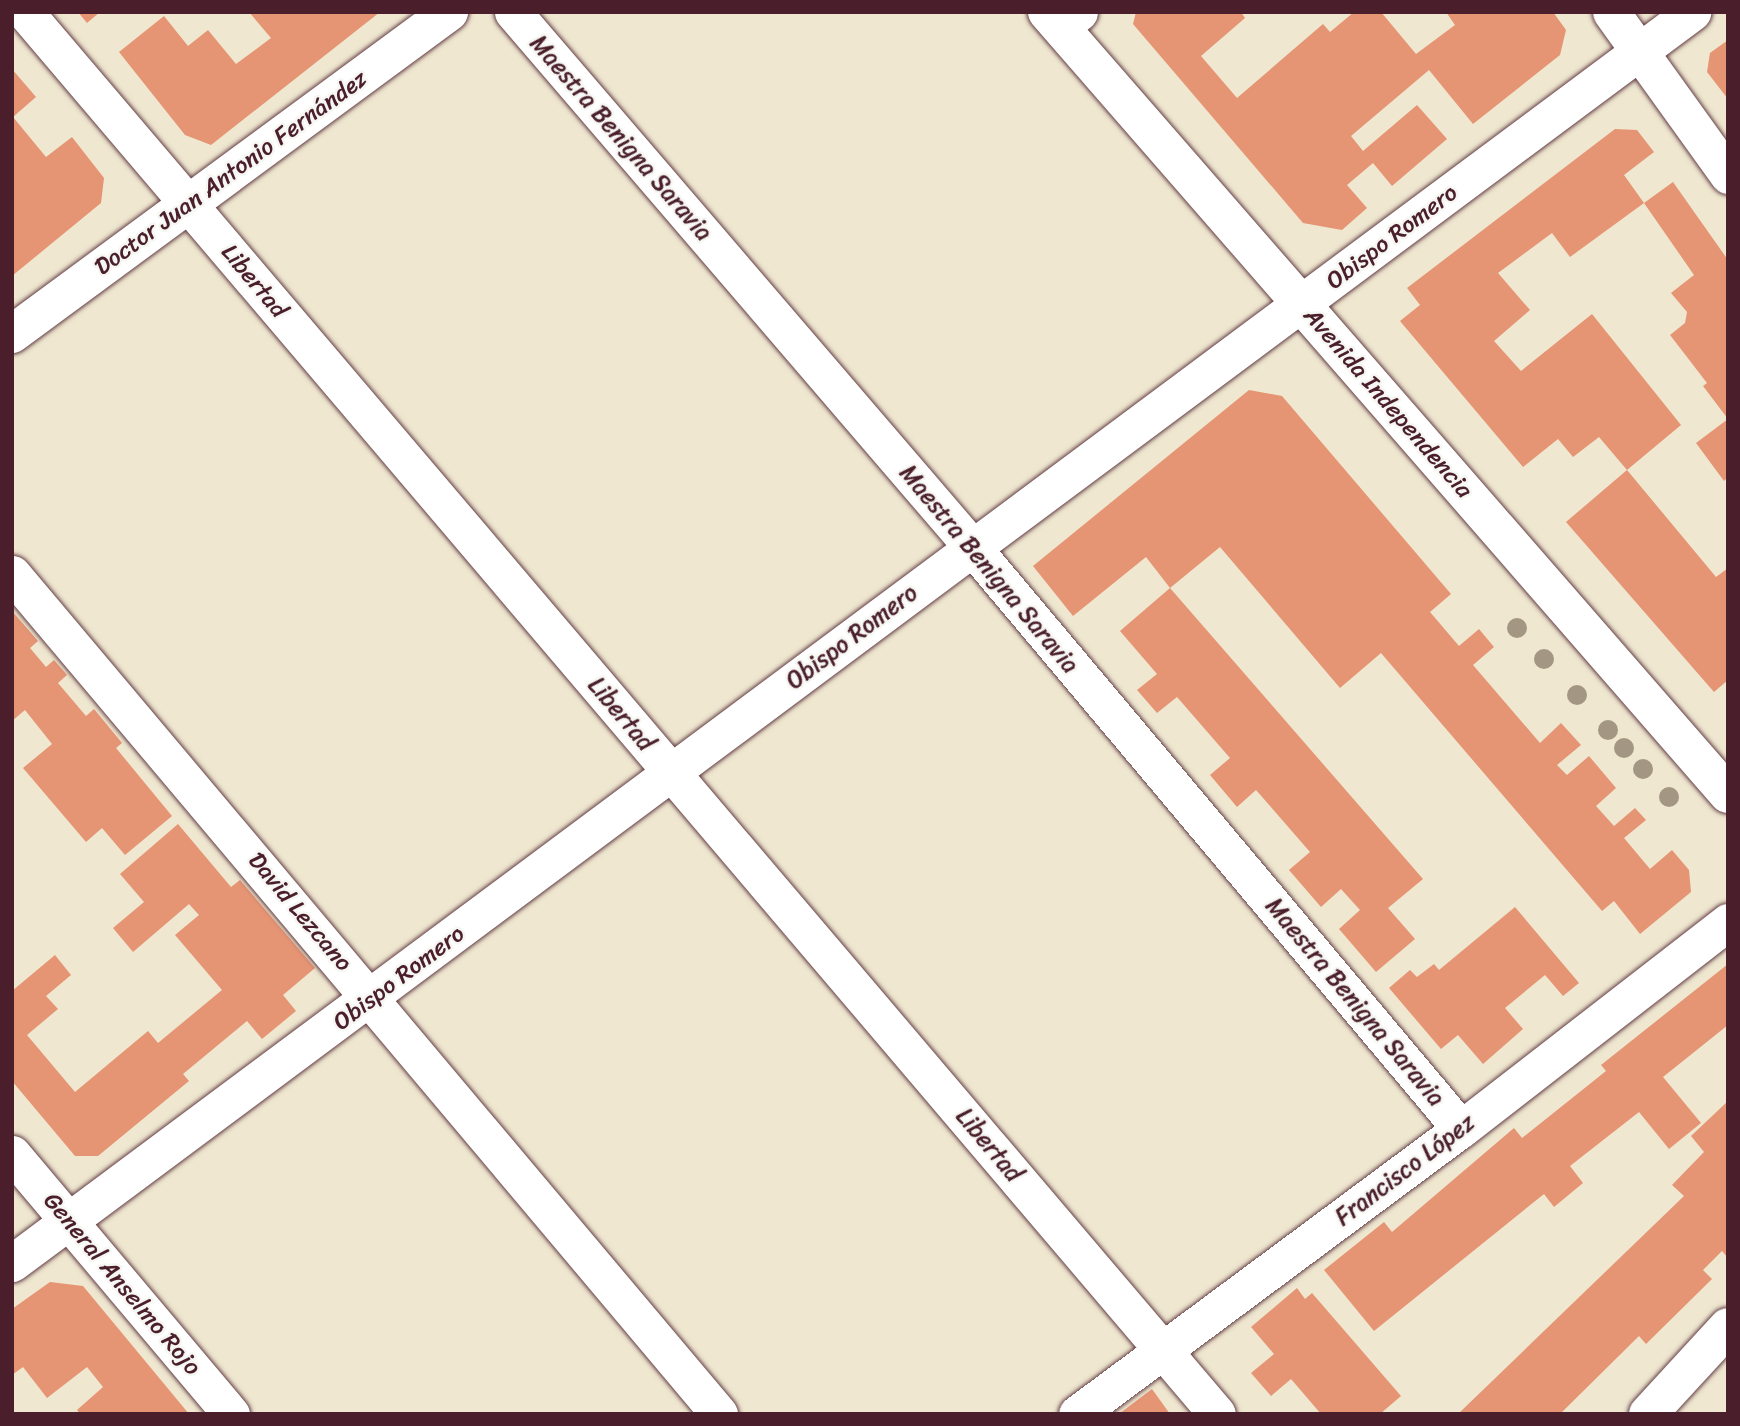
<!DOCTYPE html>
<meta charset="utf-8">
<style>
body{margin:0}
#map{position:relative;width:1740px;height:1426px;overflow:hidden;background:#efe7d0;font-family:Sriracha,sans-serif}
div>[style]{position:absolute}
.building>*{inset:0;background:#e59474}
.roads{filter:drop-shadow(0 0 2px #633d44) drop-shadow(0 0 2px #633d44)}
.minor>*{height:37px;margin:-18.5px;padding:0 18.5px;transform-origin:18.5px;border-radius:18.5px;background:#fff}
.tertiary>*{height:38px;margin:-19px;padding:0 19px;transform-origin:19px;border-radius:19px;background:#fff}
.secondary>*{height:38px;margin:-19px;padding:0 19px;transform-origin:19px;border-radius:19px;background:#fff}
.trunk>*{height:38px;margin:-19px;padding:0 19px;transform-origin:19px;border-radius:19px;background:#fff}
.trees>*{width:20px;height:20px;margin:-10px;border-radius:50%;background:#a39784}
span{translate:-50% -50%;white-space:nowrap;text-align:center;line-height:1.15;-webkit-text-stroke:5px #f6f6f2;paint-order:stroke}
.street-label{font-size:24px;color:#4a1f2b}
.frame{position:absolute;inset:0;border:14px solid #4a1f2b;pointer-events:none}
</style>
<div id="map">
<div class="building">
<div style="clip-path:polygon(78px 12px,100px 12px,87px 23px)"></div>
<div style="clip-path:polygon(249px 12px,380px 12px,211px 145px,185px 135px,119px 52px,164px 16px,188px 46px,208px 30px,236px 64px,271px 38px)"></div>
<div style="clip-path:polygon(1136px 12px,1241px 12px,1245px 18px,1201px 56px,1237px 98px,1323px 24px,1330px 32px,1354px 12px,1381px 12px,1416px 54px,1455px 25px,1446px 12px,1553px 12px,1566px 30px,1560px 55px,1473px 124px,1429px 70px,1351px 136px,1363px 151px,1417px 105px,1447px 139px,1392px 186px,1373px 163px,1347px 185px,1367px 208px,1342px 230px,1303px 223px,1133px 24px)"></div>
<div style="clip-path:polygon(1728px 40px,1728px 99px,1707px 72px,1710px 53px)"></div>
<div style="clip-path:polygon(12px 69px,36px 97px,13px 117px,46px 157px,72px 137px,104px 178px,101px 203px,12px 276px)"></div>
<div style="clip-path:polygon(1615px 129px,1637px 130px,1654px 152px,1624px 175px,1644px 203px,1570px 257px,1552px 233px,1498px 273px,1530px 310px,1494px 341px,1521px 371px,1592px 314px,1681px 425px,1627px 470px,1599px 437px,1573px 457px,1558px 439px,1523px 467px,1400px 321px,1420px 305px,1407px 288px)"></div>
<div style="clip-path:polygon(1673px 182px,1728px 260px,1728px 477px,1724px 481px,1696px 443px,1728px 419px,1703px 386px,1707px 383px,1670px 335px,1685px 323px,1687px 312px,1671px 293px,1694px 275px,1644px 203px)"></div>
<div style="clip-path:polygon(1249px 390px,1282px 396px,1451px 594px,1430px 612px,1459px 646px,1479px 629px,1494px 647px,1473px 665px,1540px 743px,1561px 723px,1581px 745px,1557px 765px,1567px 775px,1589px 756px,1616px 788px,1596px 806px,1614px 826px,1635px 808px,1646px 820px,1624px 838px,1650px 869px,1672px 850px,1689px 870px,1691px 892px,1640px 934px,1614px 901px,1602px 911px,1381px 653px,1340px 688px,1220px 547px,1170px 588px,1146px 557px,1073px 616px,1033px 566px)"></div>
<div style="clip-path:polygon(1627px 470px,1716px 577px,1728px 568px,1728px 680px,1714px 692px,1566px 522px)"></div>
<div style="clip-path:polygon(1170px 588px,1423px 879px,1388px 908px,1415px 939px,1376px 972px,1339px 929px,1360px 910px,1341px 889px,1321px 907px,1289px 870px,1310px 852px,1256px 790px,1237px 807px,1210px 775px,1230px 758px,1177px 697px,1157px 713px,1137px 690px,1157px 674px,1120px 631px)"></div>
<div style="clip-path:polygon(12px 611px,38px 641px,30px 648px,46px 667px,54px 660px,67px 675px,58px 683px,86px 716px,94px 709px,122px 743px,116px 748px,172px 816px,125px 855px,102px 828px,86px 842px,23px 768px,52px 744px,25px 710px,12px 721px)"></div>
<div style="clip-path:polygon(178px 824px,231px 887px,240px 880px,315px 968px,283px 995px,296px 1011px,262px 1039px,247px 1021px,183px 1074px,189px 1081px,98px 1156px,75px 1156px,12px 1081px,12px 991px,55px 955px,71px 975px,46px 996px,58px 1009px,27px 1035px,75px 1092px,148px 1031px,158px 1043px,222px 990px,175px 935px,199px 915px,189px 904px,133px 952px,113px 928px,144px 902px,120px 874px)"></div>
<div style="clip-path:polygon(1515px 907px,1579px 983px,1563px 996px,1545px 975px,1505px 1008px,1523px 1029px,1483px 1064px,1458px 1035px,1441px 1049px,1389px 988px,1410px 970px,1417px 977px,1434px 964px,1439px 970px)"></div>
<div style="clip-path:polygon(1728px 964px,1728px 1025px,1663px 1077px,1701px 1123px,1669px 1149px,1639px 1112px,1570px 1166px,1583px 1183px,1554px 1207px,1544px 1194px,1374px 1331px,1324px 1270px,1384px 1222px,1392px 1232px,1514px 1128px,1522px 1138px,1606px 1071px,1601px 1065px)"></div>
<div style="clip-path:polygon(1728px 1101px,1728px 1258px,1722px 1251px,1703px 1270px,1712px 1279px,1646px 1344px,1639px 1336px,1560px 1414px,1458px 1414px,1684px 1196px,1672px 1185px,1704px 1152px,1691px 1136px)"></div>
<div style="clip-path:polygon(50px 1282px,83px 1286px,189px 1414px,80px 1414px,77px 1410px,103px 1387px,87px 1367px,47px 1398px,23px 1367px,12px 1375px,12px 1309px)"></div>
<div style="clip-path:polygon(1297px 1288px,1305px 1299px,1312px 1293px,1401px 1396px,1380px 1414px,1321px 1414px,1291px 1379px,1271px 1396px,1251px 1373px,1274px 1354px,1251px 1327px)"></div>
<div style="clip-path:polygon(1152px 1389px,1170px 1414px,1119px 1414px)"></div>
</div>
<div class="roads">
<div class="minor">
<div style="left:25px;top:12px;width:1840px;rotate:49.63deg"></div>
<div style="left:513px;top:12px;width:705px;rotate:49.37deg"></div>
<div style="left:972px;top:547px;width:760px;rotate:49.96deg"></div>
<div style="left:1611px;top:12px;width:201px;rotate:54.3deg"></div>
<div style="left:1060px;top:27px;width:24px;rotate:-38deg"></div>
<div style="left:12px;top:574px;width:1098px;rotate:49.91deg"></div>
<div style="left:12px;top:1154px;width:340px;rotate:49.9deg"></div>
<div style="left:12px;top:1263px;width:2095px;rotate:-36.67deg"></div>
<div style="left:1077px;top:1414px;width:478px;rotate:-36.6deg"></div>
<div style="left:1461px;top:1129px;width:338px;rotate:-37.8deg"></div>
</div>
<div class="tertiary">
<div style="left:12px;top:334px;width:543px;rotate:-36.38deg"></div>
</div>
<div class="secondary">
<div style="left:1047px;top:12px;width:1037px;rotate:48.95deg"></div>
</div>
<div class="trunk">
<div style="left:1648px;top:1414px;width:118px;rotate:-47.4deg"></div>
</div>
</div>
<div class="trees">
<div style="left:1517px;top:628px"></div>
<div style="left:1544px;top:659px"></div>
<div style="left:1577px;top:695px"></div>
<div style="left:1608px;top:730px"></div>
<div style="left:1624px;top:748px"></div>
<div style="left:1643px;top:769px"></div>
<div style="left:1669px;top:797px"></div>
</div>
<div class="street-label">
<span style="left:621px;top:138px;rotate:49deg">Maestra Benigna Saravia</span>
<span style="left:231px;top:173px;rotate:-36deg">Doctor Juan Antonio Fernández</span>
<span style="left:1392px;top:237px;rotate:-37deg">Obispo Romero</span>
<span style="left:254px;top:281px;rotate:50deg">Libertad</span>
<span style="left:1388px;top:403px;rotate:49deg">Avenida Independencia</span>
<span style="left:989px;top:569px;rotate:50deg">Maestra Benigna Saravia</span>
<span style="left:852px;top:637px;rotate:-37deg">Obispo Romero</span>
<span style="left:621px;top:714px;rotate:50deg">Libertad</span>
<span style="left:300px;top:912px;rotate:50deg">David Lezcano</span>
<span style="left:399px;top:978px;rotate:-37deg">Obispo Romero</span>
<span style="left:1355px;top:1002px;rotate:50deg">Maestra Benigna Saravia</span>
<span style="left:989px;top:1145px;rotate:50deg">Libertad</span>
<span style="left:1405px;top:1170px;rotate:-37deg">Francisco López</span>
<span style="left:122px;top:1284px;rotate:50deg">General Anselmo Rojo</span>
</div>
<div class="frame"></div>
</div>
